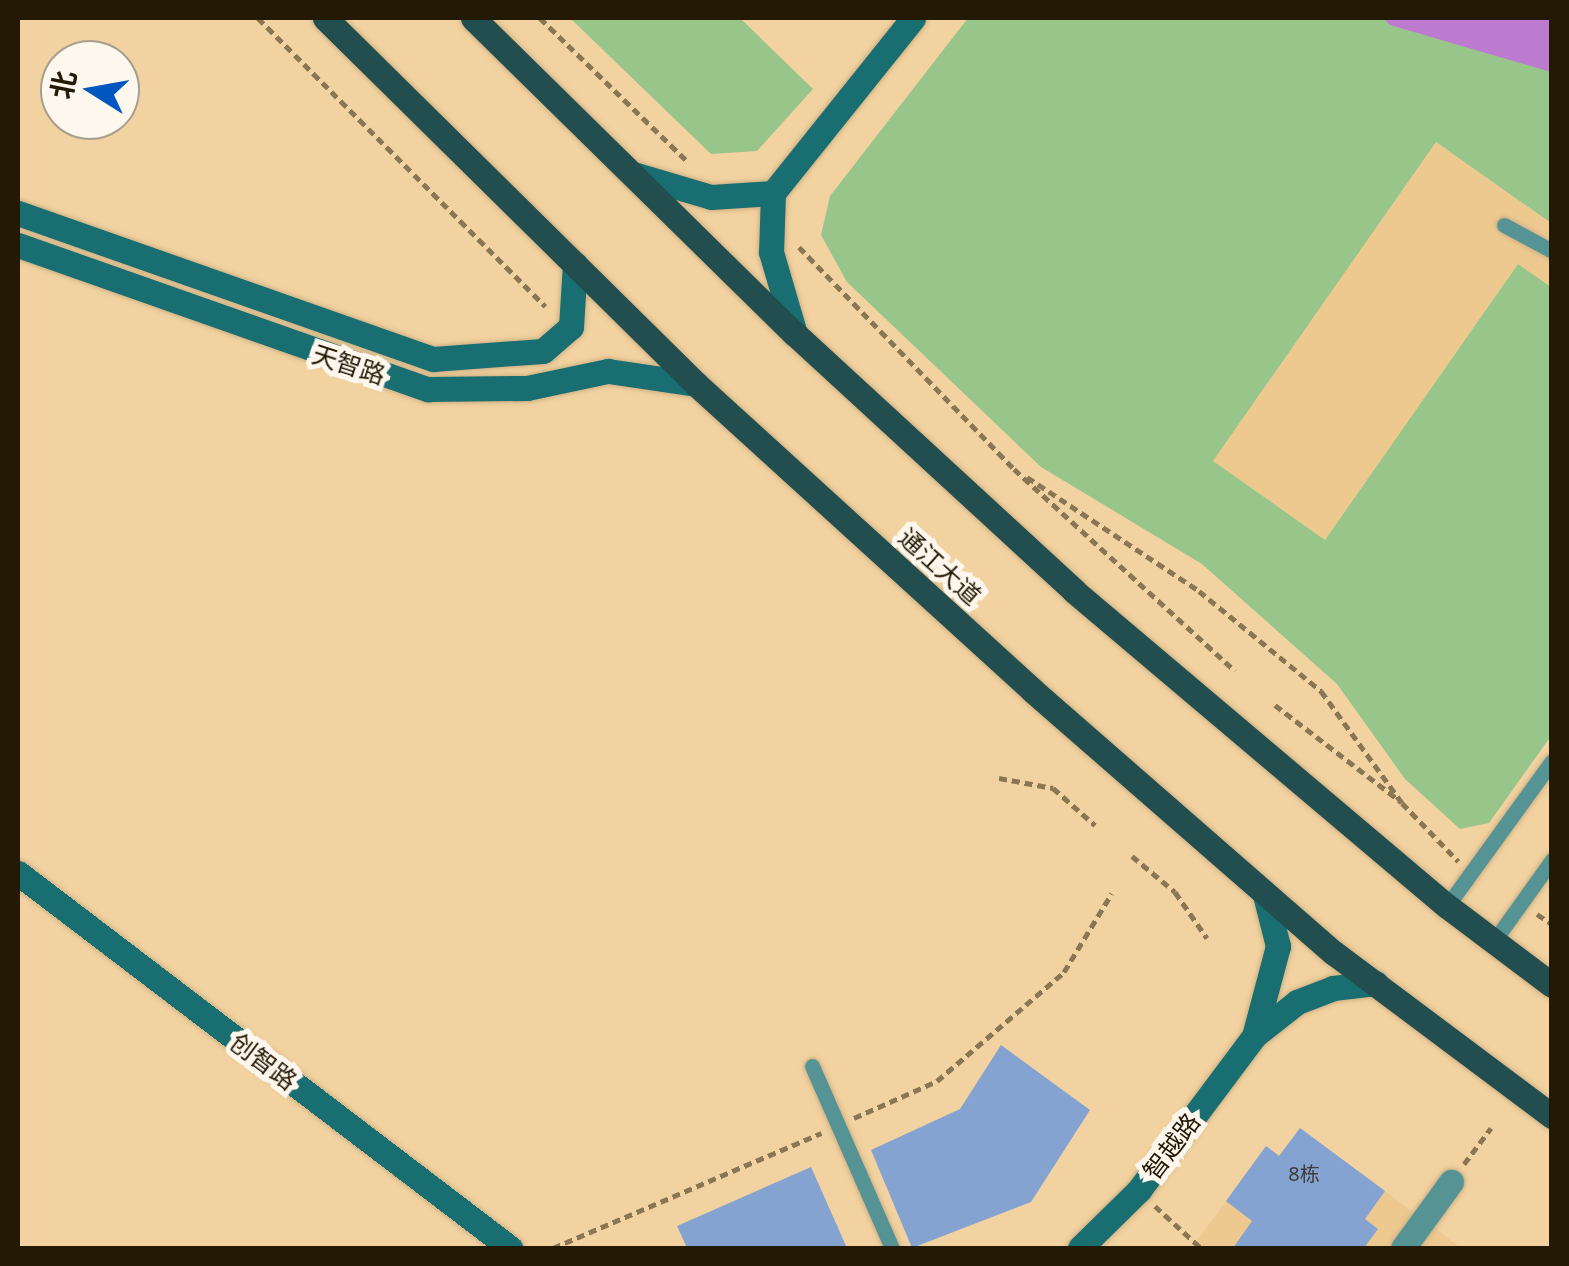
<!DOCTYPE html>
<meta charset="utf-8">
<style>
body{margin:0}
#map{position:relative;width:1569px;height:1266px;overflow:hidden;background:#f2d2a0;font-family:"Noto Sans","Noto Sans SC",sans-serif}
div>[style]{position:absolute}
.built>*{inset:0;background:#edc990}
.green>*{inset:0;background:#98c68a}
.water>*{inset:0;background:#bd7bd0}
.building>*{inset:0;background:#85a3d0}
.path>*{height:5px;margin-top:-2.5px;transform-origin:0;background:repeating-linear-gradient(90deg,#8b7653 0 8px,transparent 0 13px)}
.roads{filter:drop-shadow(0 0 2px #cdb184) drop-shadow(0 0 2px #cdb184)}
.lane>*{height:15px;margin:-7.5px;padding:0 7.5px;transform-origin:7.5px;border-radius:7.5px;background:#569395}
.street>*{height:25px;margin:-12.5px;padding:0 12.5px;transform-origin:12.5px;border-radius:12.5px;background:#569395}
.secondary>*{height:25px;margin:-12.5px;padding:0 12.5px;transform-origin:12.5px;border-radius:12.5px;background:#196e71}
.primary>*{height:25px;margin:-12.5px;padding:0 12.5px;transform-origin:12.5px;border-radius:12.5px;background:#234e4f}
span{translate:-50% -50%;white-space:nowrap;text-align:center;line-height:1.15;-webkit-text-stroke:10px #fef7ed;paint-order:stroke}
.number-label{font-size:20px;color:#3c3c38}
.number-label span{-webkit-text-stroke-width:0}
.street-label{font-size:25px;color:#241905}
.frame{position:absolute;inset:0;border:20px solid #241905;pointer-events:none}
.north{position:absolute;left:40px;top:40px;width:100px;height:100px;box-sizing:border-box;background:#fef7ed;border:2px solid #a79e90;border-radius:50%;rotate:281deg;font-size:28px;font-weight:700;line-height:40px;text-align:center;color:#241905}
.north::after{content:'';display:block;margin:auto;width:35px;height:45px;background:#0256bf;clip-path:polygon(50% 0,100% 100%,50% 72%,0 100%)}
</style>
<div id="map">
<div class="built">
<div style="clip-path:polygon(1436px 142px,1551px 223px,1551px 287px,1518px 264px,1325px 540px,1213px 461px)"></div>
<div style="clip-path:polygon(1300px 1128px,1385px 1191px,1461px 1248px,1192px 1248px,1266px 1146px,1280px 1156px)"></div>
</div>
<div class="green">
<div style="clip-path:polygon(570px 18px,740px 18px,813px 89px,757px 151px,711px 154px)"></div>
<div style="clip-path:polygon(968px 18px,1551px 18px,1551px 223px,1436px 142px,1213px 461px,1325px 540px,1518px 264px,1551px 287px,1551px 736px,1489px 823px,1460px 829px,1405px 779px,1337px 684px,1202px 564px,1041px 467px,847px 282px,821px 235px,830px 196px)"></div>
</div>
<div class="water">
<div style="clip-path:polygon(1383px 18px,1551px 18px,1551px 72px,1390px 25px)"></div>
</div>
<div class="building">
<div style="clip-path:polygon(1001px 1045px,1090px 1110px,1031px 1202px,912px 1248px,871px 1150px,960px 1109px)"></div>
<div style="clip-path:polygon(1300px 1128px,1385px 1191px,1365px 1219px,1378px 1229px,1364px 1248px,1233px 1248px,1252px 1221px,1226px 1201px,1266px 1146px,1279px 1156px)"></div>
<div style="clip-path:polygon(811px 1167px,847px 1248px,687px 1248px,677px 1226px)"></div>
</div>
<div class="path">
<div style="left:258px;top:18px;width:407px;rotate:45.1deg"></div>
<div style="left:540px;top:18px;width:206px;rotate:44.2deg"></div>
<div style="left:799px;top:247px;width:309px;rotate:45.9deg"></div>
<div style="left:1014px;top:469px;width:299px;rotate:42.4deg"></div>
<div style="left:1027px;top:477px;width:206px;rotate:33.5deg"></div>
<div style="left:1199px;top:591px;width:158px;rotate:39.3deg"></div>
<div style="left:1321px;top:691px;width:138px;rotate:54.1deg"></div>
<div style="left:1402px;top:803px;width:81px;rotate:46deg"></div>
<div style="left:1275px;top:705px;width:158px;rotate:37.5deg"></div>
<div style="left:999px;top:778px;width:55px;rotate:10.5deg"></div>
<div style="left:1053px;top:788px;width:56px;rotate:41.4deg"></div>
<div style="left:1132px;top:856px;width:56px;rotate:39.9deg"></div>
<div style="left:1175px;top:892px;width:56px;rotate:55.2deg"></div>
<div style="left:1537px;top:914px;width:18px;rotate:34deg"></div>
<div style="left:854px;top:1118px;width:91px;rotate:-24deg"></div>
<div style="left:937px;top:1081px;width:167px;rotate:-40.6deg"></div>
<div style="left:1064px;top:972px;width:92px;rotate:-58.7deg"></div>
<div style="left:1464px;top:1164px;width:45px;rotate:-53.1deg"></div>
<div style="left:1155px;top:1206px;width:62px;rotate:42.4deg"></div>
<div style="left:553px;top:1248px;width:292px;rotate:-23.2deg"></div>
</div>
<div class="roads">
<div class="lane">
<div style="left:1504px;top:225px;width:55px;rotate:28.4deg"></div>
<div style="left:1447px;top:906px;width:179px;rotate:-54.1deg"></div>
<div style="left:1494px;top:941px;width:100px;rotate:-54.4deg"></div>
<div style="left:812px;top:1066px;width:199px;rotate:66.3deg"></div>
</div>
<div class="street">
<div style="left:1403px;top:1248px;width:82px;rotate:-54deg"></div>
</div>
<div class="secondary">
<div style="left:633px;top:174px;width:81px;rotate:16.4deg"></div>
<div style="left:711px;top:197px;width:62px;rotate:-3.7deg"></div>
<div style="left:773px;top:193px;width:59px;rotate:91.9deg"></div>
<div style="left:771px;top:252px;width:85px;rotate:73.7deg"></div>
<div style="left:773px;top:193px;width:224px;rotate:-51.3deg"></div>
<div style="left:18px;top:213px;width:440px;rotate:19.4deg"></div>
<div style="left:433px;top:359px;width:110px;rotate:-4.2deg"></div>
<div style="left:543px;top:351px;width:37px;rotate:-41deg"></div>
<div style="left:571px;top:327px;width:63px;rotate:-86.4deg"></div>
<div style="left:18px;top:245px;width:435px;rotate:19.4deg"></div>
<div style="left:428px;top:389px;width:99px;rotate:-0.6deg"></div>
<div style="left:527px;top:388px;width:83px;rotate:-11.9deg"></div>
<div style="left:608px;top:371px;width:89px;rotate:8.4deg"></div>
<div style="left:18px;top:873px;width:619px;rotate:37.31deg"></div>
<div style="left:1265px;top:895px;width:53px;rotate:75.7deg"></div>
<div style="left:1278px;top:946px;width:93px;rotate:104.9deg"></div>
<div style="left:1254px;top:1036px;width:55px;rotate:-38.3deg"></div>
<div style="left:1297px;top:1002px;width:39px;rotate:-21deg"></div>
<div style="left:1333px;top:988px;width:43px;rotate:-6.6deg"></div>
<div style="left:1080px;top:1248px;width:83px;rotate:-44.5deg"></div>
<div style="left:1139px;top:1190px;width:192px;rotate:-53.2deg"></div>
</div>
<div class="primary">
<div style="left:325px;top:18px;width:521px;rotate:44.61deg"></div>
<div style="left:696px;top:384px;width:454px;rotate:42.3deg"></div>
<div style="left:1032px;top:690px;width:400px;rotate:41.1deg"></div>
<div style="left:1334px;top:953px;width:272px;rotate:36.8deg"></div>
<div style="left:473px;top:18px;width:451px;rotate:44.5deg"></div>
<div style="left:795px;top:334px;width:379px;rotate:42.6deg"></div>
<div style="left:1074px;top:591px;width:488px;rotate:40.2deg"></div>
<div style="left:1447px;top:906px;width:131px;rotate:37deg"></div>
</div>
</div>
<div class="number-label">
<span style="left:1304px;top:1173px">8栋</span>
</div>
<div class="street-label">
<span style="left:349px;top:364px;rotate:18deg">天智路</span>
<span style="left:940px;top:566px;rotate:42deg">通江大道</span>
<span style="left:264px;top:1061px;rotate:37deg">创智路</span>
<span style="left:1171px;top:1146px;rotate:-53deg">智越路</span>
</div>
<div class="frame"></div>
<div class="north">北</div>
</div>
